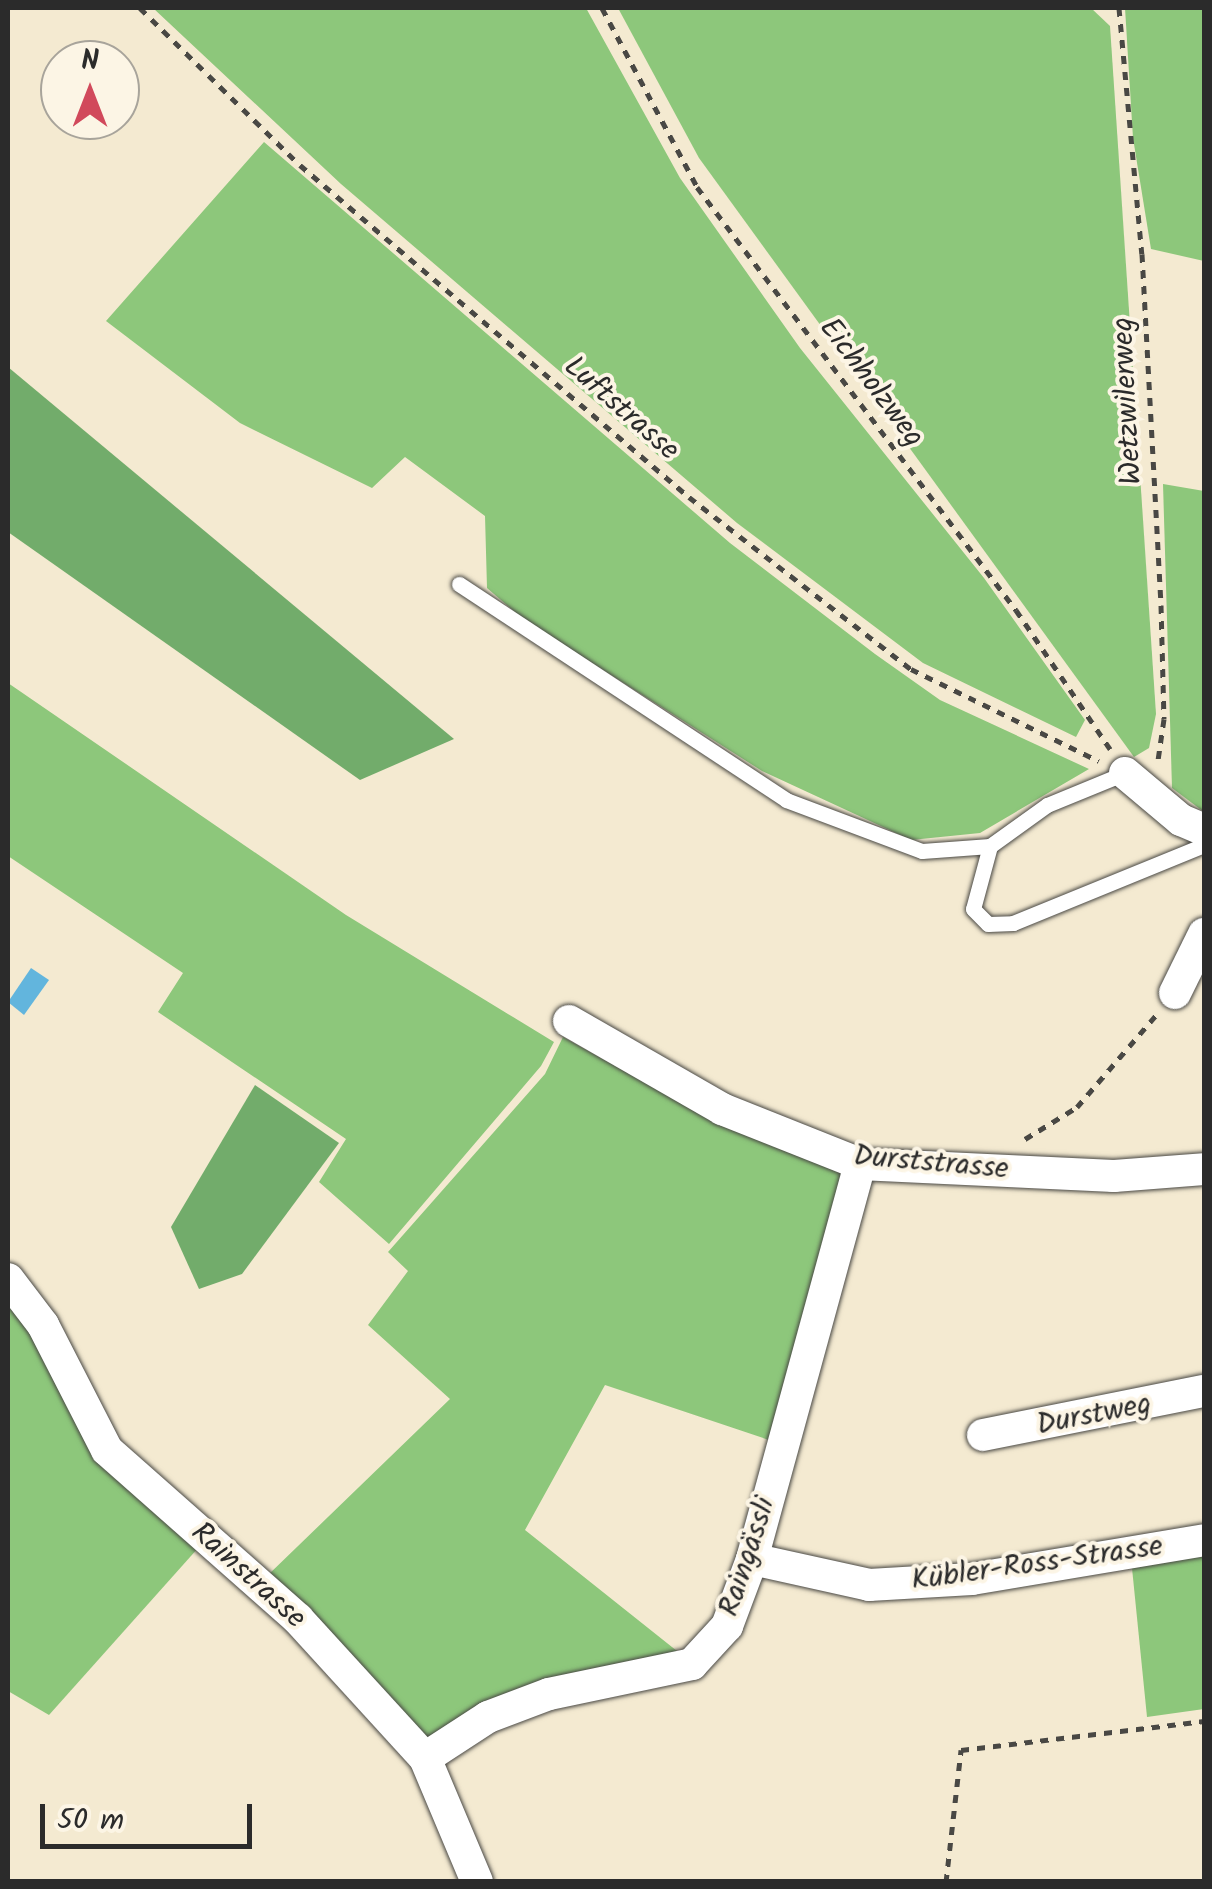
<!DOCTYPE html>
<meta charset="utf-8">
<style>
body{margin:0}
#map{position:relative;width:1212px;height:1889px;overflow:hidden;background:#f4ead1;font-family:Kalam,sans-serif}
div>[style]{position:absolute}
.green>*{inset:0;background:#8dc77b}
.forest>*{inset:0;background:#72ac6b}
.water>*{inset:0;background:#62b5dd}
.path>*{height:5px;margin-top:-2.5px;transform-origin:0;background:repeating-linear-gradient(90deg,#494844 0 8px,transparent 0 16px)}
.roads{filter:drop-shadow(0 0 2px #494844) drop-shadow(0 0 2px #494844)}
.lane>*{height:15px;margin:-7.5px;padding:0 7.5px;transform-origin:7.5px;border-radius:7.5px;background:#fff}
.street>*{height:32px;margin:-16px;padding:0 16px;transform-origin:16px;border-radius:16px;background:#fff}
span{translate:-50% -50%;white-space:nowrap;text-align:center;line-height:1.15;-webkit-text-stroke:8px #fcf5e5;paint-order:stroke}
.street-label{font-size:30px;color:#2b2b2b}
.frame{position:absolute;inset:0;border:10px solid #2b2b2b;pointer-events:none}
.north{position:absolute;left:40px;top:40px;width:100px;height:100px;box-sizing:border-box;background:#fcf5e5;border:2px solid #a8a49b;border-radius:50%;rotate:0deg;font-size:28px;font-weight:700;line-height:40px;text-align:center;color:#2b2b2b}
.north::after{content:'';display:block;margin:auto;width:35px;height:45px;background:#d1495b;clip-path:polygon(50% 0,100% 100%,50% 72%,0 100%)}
.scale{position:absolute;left:40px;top:1804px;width:212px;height:45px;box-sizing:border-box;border:5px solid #2b2b2b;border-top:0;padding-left:12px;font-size:30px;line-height:35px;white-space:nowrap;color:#2b2b2b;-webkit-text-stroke:8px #fcf5e5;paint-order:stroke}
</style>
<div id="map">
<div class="green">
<div style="clip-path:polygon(153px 8px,586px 8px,680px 178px,800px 348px,984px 578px,1085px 720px,1076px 737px,923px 663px,737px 523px,341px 184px)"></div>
<div style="clip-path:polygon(618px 8px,1091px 8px,1110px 26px,1156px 714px,1149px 748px,1134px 757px,699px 158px)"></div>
<div style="clip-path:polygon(1125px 8px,1204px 8px,1204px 261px,1151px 249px,1133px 138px)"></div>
<div style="clip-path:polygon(264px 142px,730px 543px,875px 654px,940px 700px,1089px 769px,980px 833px,911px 840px,762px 771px,523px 619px,487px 588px,485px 516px,405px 457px,372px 488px,240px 423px,106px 321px)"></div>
<div style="clip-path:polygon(1163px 484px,1204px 491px,1204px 812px,1172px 788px)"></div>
<div style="clip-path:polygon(8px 683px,346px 915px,554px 1042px,541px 1066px,389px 1244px,319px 1182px,346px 1139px,158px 1012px,183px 973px,8px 856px)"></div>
<div style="clip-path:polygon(563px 1037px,711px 1119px,848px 1170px,769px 1440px,605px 1385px,525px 1530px,682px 1655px,428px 1745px,267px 1576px,450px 1399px,368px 1325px,408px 1271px,388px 1252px,545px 1074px)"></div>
<div style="clip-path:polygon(8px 1295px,199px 1547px,49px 1715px,8px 1691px)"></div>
<div style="clip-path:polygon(1204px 1555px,1204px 1709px,1147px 1717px,1132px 1568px)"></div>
</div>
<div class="forest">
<div style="clip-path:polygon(8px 367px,454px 739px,360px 780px,8px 532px)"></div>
<div style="clip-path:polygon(255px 1085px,339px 1143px,242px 1274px,199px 1289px,171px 1227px)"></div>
</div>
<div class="water">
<div style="clip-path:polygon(31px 968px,49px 980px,24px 1015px,8px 1002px)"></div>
</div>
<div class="path">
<div style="left:140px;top:8px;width:224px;rotate:44.5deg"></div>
<div style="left:300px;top:165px;width:511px;rotate:40.48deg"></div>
<div style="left:689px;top:497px;width:281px;rotate:37.8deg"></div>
<div style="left:911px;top:669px;width:209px;rotate:26.1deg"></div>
<div style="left:602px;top:8px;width:203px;rotate:62deg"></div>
<div style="left:697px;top:187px;width:530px;rotate:52.98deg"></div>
<div style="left:1016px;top:610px;width:168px;rotate:55.9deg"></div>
<div style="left:1119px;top:8px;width:247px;rotate:84.7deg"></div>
<div style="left:1142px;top:254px;width:352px;rotate:86.9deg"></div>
<div style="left:1161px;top:605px;width:114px;rotate:88.5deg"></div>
<div style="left:1164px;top:719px;width:41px;rotate:98.3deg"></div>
<div style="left:1025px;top:1139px;width:61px;rotate:-31.6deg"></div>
<div style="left:1077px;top:1107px;width:123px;rotate:-49.3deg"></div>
<div style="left:946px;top:1882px;width:133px;rotate:-83.5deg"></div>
<div style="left:961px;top:1750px;width:245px;rotate:-6.8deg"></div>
</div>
<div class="roads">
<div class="lane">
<div style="left:459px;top:584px;width:392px;rotate:33.4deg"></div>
<div style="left:786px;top:800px;width:145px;rotate:20.6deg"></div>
<div style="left:922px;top:851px;width:68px;rotate:-4.2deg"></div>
<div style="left:1125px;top:773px;width:84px;rotate:157.7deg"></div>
<div style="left:1047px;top:805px;width:70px;rotate:144.3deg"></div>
<div style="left:990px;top:846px;width:65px;rotate:105.1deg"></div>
<div style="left:973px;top:909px;width:21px;rotate:45deg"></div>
<div style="left:988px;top:924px;width:25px;rotate:-2deg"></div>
<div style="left:1013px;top:923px;width:206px;rotate:-22.2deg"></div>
</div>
<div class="street">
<div style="left:1125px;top:773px;width:73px;rotate:40deg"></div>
<div style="left:1181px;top:820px;width:25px;rotate:23deg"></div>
<div style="left:1175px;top:993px;width:66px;rotate:-63.8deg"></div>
<div style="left:569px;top:1021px;width:177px;rotate:29.9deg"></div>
<div style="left:722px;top:1109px;width:149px;rotate:21.7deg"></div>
<div style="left:860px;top:1164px;width:254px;rotate:2.7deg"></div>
<div style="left:1114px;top:1176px;width:90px;rotate:-4.4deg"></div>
<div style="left:8px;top:1279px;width:58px;rotate:52.7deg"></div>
<div style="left:43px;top:1325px;width:140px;rotate:62.9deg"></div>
<div style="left:107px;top:1450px;width:255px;rotate:41.5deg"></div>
<div style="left:298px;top:1619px;width:188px;rotate:47.6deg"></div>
<div style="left:425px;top:1758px;width:134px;rotate:67.2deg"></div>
<div style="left:983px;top:1435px;width:225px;rotate:-11.3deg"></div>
<div style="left:752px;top:1559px;width:120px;rotate:12.5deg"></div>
<div style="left:869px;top:1585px;width:103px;rotate:-3.3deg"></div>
<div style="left:972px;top:1579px;width:235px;rotate:-9.5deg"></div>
<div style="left:425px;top:1758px;width:75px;rotate:-33.1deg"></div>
<div style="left:488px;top:1717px;width:65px;rotate:-20.7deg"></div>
<div style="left:549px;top:1694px;width:146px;rotate:-11.8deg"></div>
<div style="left:692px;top:1664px;width:52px;rotate:-47.4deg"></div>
<div style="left:727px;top:1626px;width:72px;rotate:-69.5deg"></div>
<div style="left:752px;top:1559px;width:409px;rotate:-74.7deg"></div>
</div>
</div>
<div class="street-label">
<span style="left:871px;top:383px;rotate:53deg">Eichholzweg</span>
<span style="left:1128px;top:401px;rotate:-93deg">Wetzwilerweg</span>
<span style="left:621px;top:409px;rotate:41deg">Luftstrasse</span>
<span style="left:931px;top:1163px;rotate:5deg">Durststrasse</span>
<span style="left:1094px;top:1415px;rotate:-11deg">Durstweg</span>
<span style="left:748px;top:1557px;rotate:-72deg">Raingässli</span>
<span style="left:1037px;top:1564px;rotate:-8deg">Kübler-Ross-Strasse</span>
<span style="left:248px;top:1576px;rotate:42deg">Rainstrasse</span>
</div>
<div class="frame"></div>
<div class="north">N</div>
<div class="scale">50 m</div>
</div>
